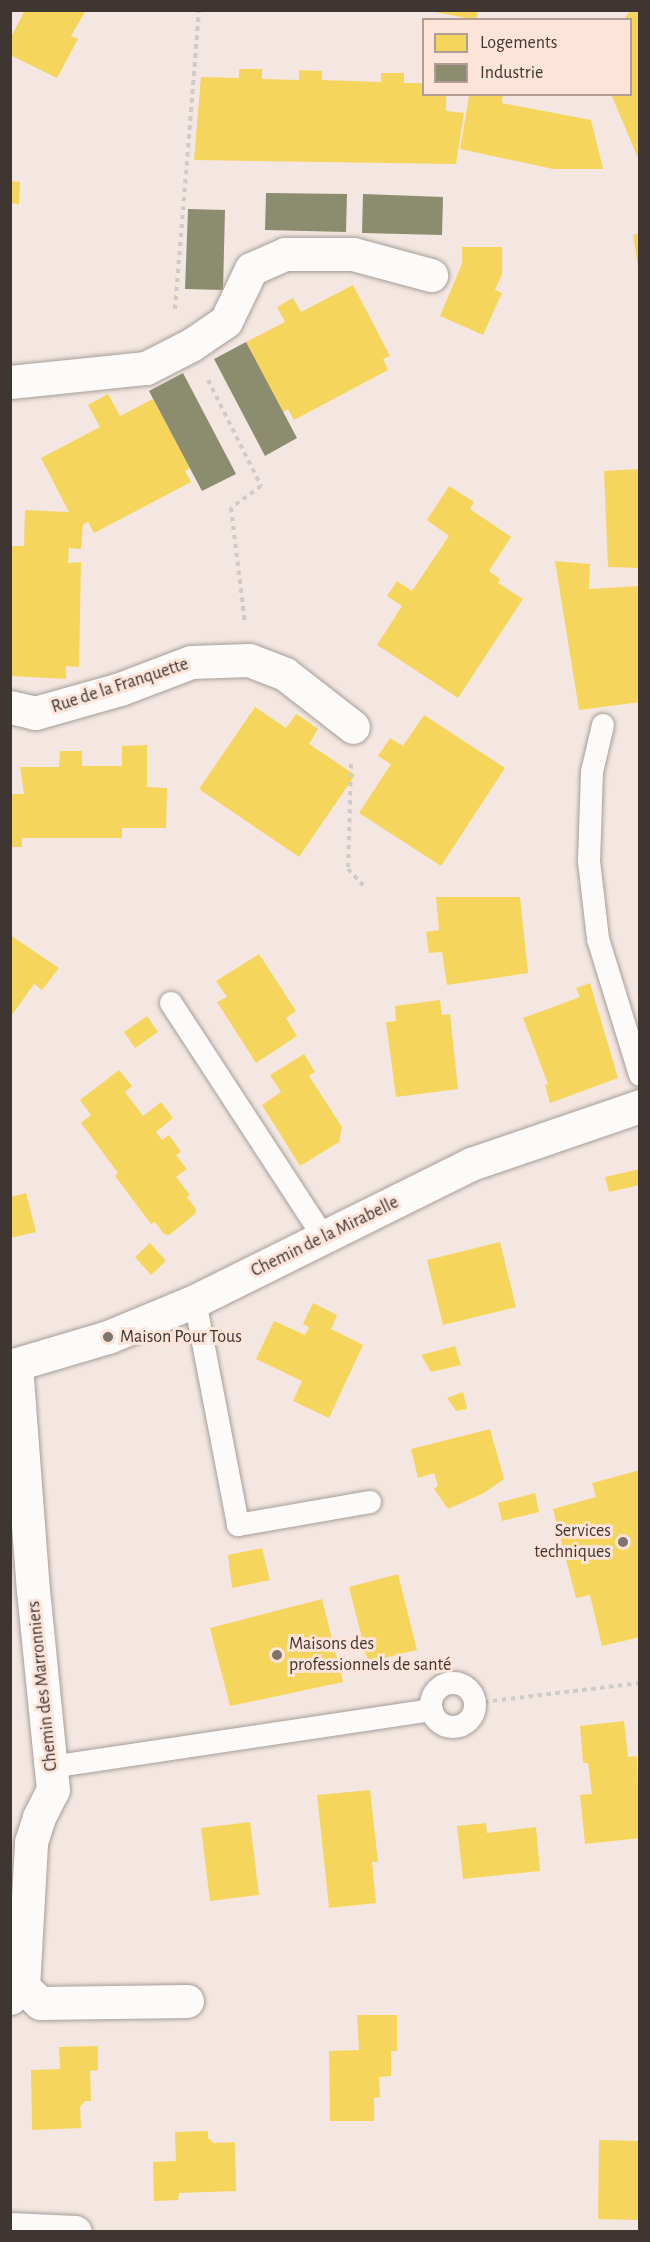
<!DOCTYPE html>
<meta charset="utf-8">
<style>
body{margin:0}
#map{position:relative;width:650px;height:2242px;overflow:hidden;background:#f4e7e1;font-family:"Alegreya Sans",sans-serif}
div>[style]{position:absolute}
.homes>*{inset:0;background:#f6d55c}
.industry>*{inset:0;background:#8c8c6e}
.path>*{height:4px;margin-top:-2px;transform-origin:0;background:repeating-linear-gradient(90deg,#cfcbc9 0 4.5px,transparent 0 9px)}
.roads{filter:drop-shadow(0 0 2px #a69d98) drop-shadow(0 0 2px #a69d98)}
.service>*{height:22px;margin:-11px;padding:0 11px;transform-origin:11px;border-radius:11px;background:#fdfbfa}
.service>.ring{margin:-11px;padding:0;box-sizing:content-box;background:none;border:22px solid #fdfbfa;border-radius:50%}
.minor>*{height:33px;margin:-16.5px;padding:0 16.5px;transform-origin:16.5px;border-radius:16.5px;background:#fdfbfa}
.dots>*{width:16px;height:16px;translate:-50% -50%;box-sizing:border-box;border:3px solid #fce4d9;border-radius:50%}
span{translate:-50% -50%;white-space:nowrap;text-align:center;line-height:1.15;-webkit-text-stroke:6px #fce4d9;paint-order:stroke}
.street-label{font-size:18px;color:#3f3632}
.poi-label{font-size:18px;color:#3f3632}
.left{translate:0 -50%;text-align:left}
.right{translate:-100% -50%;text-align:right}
.frame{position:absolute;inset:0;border:12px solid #3f3632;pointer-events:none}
.legend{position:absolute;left:422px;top:18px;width:210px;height:78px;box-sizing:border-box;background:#fce4d9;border:2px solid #b09e96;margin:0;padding:8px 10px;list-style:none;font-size:18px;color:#3f3632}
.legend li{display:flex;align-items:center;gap:12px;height:30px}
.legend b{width:30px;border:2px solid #b09e96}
</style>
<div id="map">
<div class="homes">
<div style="clip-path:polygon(25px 10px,86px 10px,71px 36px,78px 39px,57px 78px,10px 55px,10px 39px)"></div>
<div style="clip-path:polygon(425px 10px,478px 10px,476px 20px)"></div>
<div style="clip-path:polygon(631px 10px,640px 10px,640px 163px,611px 94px,630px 94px,630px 20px,623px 20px)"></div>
<div style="clip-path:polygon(239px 69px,262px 69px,262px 79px,299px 80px,299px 70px,322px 71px,322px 80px,381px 82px,381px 73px,404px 73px,404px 83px,424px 83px,424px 94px,446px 94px,446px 111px,464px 113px,456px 164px,194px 160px,201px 77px,239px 78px)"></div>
<div style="clip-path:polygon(464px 94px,503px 94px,502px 103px,591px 120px,603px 169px,553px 169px,460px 149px,469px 97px)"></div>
<div style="clip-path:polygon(10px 181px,20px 182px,19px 204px,10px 203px)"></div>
<div style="clip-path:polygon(640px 233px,640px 267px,638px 267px,633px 235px)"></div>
<div style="clip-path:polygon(462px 247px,502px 247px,502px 274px,495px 290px,502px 293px,483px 335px,440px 316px,462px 264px)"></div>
<div style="clip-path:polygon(353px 285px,390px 356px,383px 359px,388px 370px,294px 420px,288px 409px,283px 412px,246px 342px,285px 322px,277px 307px,293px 298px,301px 312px)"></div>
<div style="clip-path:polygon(108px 394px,120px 416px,153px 399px,190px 468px,185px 471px,191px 482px,94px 533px,88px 522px,83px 524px,81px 549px,69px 548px,68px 563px,81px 562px,79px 667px,66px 666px,66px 679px,10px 676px,10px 546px,24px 546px,25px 510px,69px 512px,41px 458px,100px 427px,88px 405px)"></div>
<div style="clip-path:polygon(640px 469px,640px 568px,608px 567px,604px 471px)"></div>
<div style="clip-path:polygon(449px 486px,474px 502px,470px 509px,511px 537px,489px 571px,500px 579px,498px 583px,523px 599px,458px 698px,377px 645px,402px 606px,387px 596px,397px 581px,412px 591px,449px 536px,427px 520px)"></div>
<div style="clip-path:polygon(555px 561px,590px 564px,589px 589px,640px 586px,640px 702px,579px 710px)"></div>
<div style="clip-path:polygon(255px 707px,286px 728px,296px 714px,304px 719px,318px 729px,309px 744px,355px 775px,299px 857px,199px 789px)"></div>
<div style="clip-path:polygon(424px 715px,505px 768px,441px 866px,359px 813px,391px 764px,378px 756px,390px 738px,403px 746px)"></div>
<div style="clip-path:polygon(147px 745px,147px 787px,167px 788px,166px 828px,122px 828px,122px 838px,22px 838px,22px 847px,10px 847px,10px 794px,24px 794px,20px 767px,59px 767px,60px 751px,82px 751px,82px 766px,122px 766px,122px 746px)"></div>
<div style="clip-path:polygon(436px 897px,520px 897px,528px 973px,447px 985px,442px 952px,429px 953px,426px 932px,439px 930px)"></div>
<div style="clip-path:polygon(10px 935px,59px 968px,42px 990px,34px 984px,12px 1015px)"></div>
<div style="clip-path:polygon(259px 954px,296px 1011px,286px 1018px,297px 1036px,256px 1063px,217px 1002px,227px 997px,216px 981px)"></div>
<div style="clip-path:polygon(590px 983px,618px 1078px,550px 1103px,545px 1085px,548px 1084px,523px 1018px,580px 997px,576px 988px)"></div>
<div style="clip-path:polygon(440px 1000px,442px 1015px,450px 1014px,458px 1089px,396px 1097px,386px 1022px,396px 1021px,395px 1006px)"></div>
<div style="clip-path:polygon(147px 1016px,158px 1032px,135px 1048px,124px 1032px)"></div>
<div style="clip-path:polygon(304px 1054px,315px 1072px,309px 1076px,342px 1127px,339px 1142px,300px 1166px,262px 1105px,281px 1092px,270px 1075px)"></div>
<div style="clip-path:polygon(119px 1070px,132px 1086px,125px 1092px,143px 1116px,161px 1102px,173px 1118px,156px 1132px,162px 1140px,169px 1135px,181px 1152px,176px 1155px,187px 1169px,176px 1177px,190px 1195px,187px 1197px,196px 1209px,195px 1214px,169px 1235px,164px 1234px,155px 1222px,151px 1224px,115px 1176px,118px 1173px,81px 1123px,91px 1115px,80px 1100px)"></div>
<div style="clip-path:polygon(640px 1169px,640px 1185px,609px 1192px,605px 1177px)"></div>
<div style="clip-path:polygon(26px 1193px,36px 1232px,10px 1238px,10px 1197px)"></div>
<div style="clip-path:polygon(500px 1242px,516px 1307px,443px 1325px,427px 1260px)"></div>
<div style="clip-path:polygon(150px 1243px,166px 1261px,151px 1275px,135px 1257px)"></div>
<div style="clip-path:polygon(313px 1303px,337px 1315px,331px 1329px,363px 1345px,329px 1418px,293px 1401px,302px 1381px,256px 1359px,274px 1321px,305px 1335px,309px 1327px,303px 1324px)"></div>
<div style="clip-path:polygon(455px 1346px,461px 1365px,431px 1372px,421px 1355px)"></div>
<div style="clip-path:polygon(463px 1392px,467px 1409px,456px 1411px,447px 1398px)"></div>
<div style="clip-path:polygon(490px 1429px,504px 1479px,484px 1493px,448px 1509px,434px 1489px,438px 1486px,434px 1473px,418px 1478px,411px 1449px)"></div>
<div style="clip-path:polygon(640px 1470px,640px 1637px,602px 1646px,590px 1595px,576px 1598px,553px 1509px,596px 1497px,592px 1483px)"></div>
<div style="clip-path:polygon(535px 1493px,539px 1512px,502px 1521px,498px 1503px)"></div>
<div style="clip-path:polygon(262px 1548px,270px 1580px,232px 1588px,228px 1555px)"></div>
<div style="clip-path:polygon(398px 1574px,417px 1650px,368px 1662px,349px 1587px)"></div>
<div style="clip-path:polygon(322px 1599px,343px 1682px,230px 1706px,210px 1628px)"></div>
<div style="clip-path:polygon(624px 1721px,628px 1757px,637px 1756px,640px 1838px,585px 1844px,580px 1795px,592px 1794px,588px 1763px,583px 1763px,580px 1726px)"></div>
<div style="clip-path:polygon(370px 1790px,378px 1862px,372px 1862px,376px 1903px,329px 1908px,317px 1795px)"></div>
<div style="clip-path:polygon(250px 1822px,259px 1895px,210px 1901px,201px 1828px)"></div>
<div style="clip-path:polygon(486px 1823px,487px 1833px,536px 1827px,540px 1871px,463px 1879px,457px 1826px)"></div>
<div style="clip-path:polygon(357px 2015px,397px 2015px,397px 2051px,391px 2051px,391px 2076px,379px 2077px,380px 2097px,374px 2098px,374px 2121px,330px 2121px,329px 2051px,359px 2050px)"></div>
<div style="clip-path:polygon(98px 2046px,98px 2070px,90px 2071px,91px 2101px,85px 2101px,80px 2107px,81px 2128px,32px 2130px,31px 2070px,60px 2069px,59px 2047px)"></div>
<div style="clip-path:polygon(208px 2131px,208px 2138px,214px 2143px,235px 2142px,236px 2191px,179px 2193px,178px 2200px,154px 2201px,153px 2162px,176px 2161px,175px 2132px)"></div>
<div style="clip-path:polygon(599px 2140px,640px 2141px,640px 2220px,598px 2219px)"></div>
</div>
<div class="industry">
<div style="clip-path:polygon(266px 193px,347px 194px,346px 232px,265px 230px)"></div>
<div style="clip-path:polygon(363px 194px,443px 197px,442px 235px,362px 233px)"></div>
<div style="clip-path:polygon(188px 209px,225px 210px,223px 290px,185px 289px)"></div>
<div style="clip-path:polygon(246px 342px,297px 438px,265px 456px,214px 359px)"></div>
<div style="clip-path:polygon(183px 373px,236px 474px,202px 491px,149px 391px)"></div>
</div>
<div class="path">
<div style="left:175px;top:309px;width:300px;rotate:-85.4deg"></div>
<div style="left:208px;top:380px;width:119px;rotate:63.4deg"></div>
<div style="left:261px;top:486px;width:37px;rotate:144deg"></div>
<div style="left:231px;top:508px;width:116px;rotate:83.1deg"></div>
<div style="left:351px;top:764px;width:105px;rotate:91.6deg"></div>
<div style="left:348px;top:869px;width:23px;rotate:47deg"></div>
<div style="left:475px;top:1703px;width:166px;rotate:-6.9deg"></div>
</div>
<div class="roads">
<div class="service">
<div style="left:603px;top:725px;width:48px;rotate:103.2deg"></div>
<div style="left:592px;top:772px;width:89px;rotate:91.9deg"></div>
<div style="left:589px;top:861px;width:79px;rotate:83.4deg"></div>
<div style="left:598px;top:939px;width:142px;rotate:72.8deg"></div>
<div style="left:171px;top:1003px;width:280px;rotate:56.9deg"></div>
<div style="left:195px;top:1301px;width:228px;rotate:79.1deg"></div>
<div style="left:238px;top:1525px;width:134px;rotate:-9.9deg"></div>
<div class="ring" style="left:431px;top:1683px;width:22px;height:22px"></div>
<div style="left:51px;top:1767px;width:385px;rotate:-8.5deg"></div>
</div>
<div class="minor">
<div style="left:10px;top:382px;width:137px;rotate:-5.9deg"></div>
<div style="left:146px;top:368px;width:51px;rotate:-27.1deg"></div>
<div style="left:191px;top:345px;width:42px;rotate:-34.4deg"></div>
<div style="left:226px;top:321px;width:58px;rotate:-64.3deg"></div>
<div style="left:251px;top:269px;width:37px;rotate:-24deg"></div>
<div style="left:285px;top:254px;width:68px"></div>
<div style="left:353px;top:254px;width:81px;rotate:15.1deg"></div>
<div style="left:10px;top:707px;width:26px;rotate:13deg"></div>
<div style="left:35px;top:713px;width:88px;rotate:-15.8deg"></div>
<div style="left:120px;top:689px;width:76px;rotate:-20.8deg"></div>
<div style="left:191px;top:662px;width:58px;rotate:-2deg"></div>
<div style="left:249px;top:660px;width:39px;rotate:21deg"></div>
<div style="left:285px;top:674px;width:86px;rotate:37.9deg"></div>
<div style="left:10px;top:1366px;width:102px;rotate:-16.5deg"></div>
<div style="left:108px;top:1337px;width:94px;rotate:-22.5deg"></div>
<div style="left:195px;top:1301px;width:308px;rotate:-26.4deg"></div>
<div style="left:471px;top:1164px;width:179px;rotate:-18.9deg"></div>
<div style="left:23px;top:1987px;width:23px;rotate:43deg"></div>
<div style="left:40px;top:2003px;width:147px;rotate:-0.8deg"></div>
<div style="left:10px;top:1998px;width:17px;rotate:-40deg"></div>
<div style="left:23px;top:1987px;width:145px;rotate:-86.8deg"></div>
<div style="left:31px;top:1842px;width:26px;rotate:-72deg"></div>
<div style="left:39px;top:1817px;width:30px;rotate:-63deg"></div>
<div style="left:53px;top:1790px;width:200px;rotate:-95.7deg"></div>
<div style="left:33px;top:1591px;width:227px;rotate:-94.3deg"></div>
<div style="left:10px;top:2229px;width:65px;rotate:2.6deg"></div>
</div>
</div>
<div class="dots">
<div style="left:108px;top:1337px;background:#7e746f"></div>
<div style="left:623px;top:1542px;background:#7e746f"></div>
<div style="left:277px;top:1655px;background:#7e746f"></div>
</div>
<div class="street-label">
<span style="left:120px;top:686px;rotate:-18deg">Rue de la Franquette</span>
<span style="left:325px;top:1237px;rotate:-26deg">Chemin de la Mirabelle</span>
<span style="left:43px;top:1686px;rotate:-96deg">Chemin des Marronniers</span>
</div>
<div class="poi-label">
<span class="left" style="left:120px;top:1337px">Maison Pour Tous</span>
<span class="right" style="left:611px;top:1542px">Services<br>techniques</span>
<span class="left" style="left:289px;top:1655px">Maisons des<br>professionnels de santé</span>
</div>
<div class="frame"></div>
<ul class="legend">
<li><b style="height:16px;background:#f6d55c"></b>Logements</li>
<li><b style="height:16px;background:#8c8c6e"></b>Industrie</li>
</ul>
</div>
